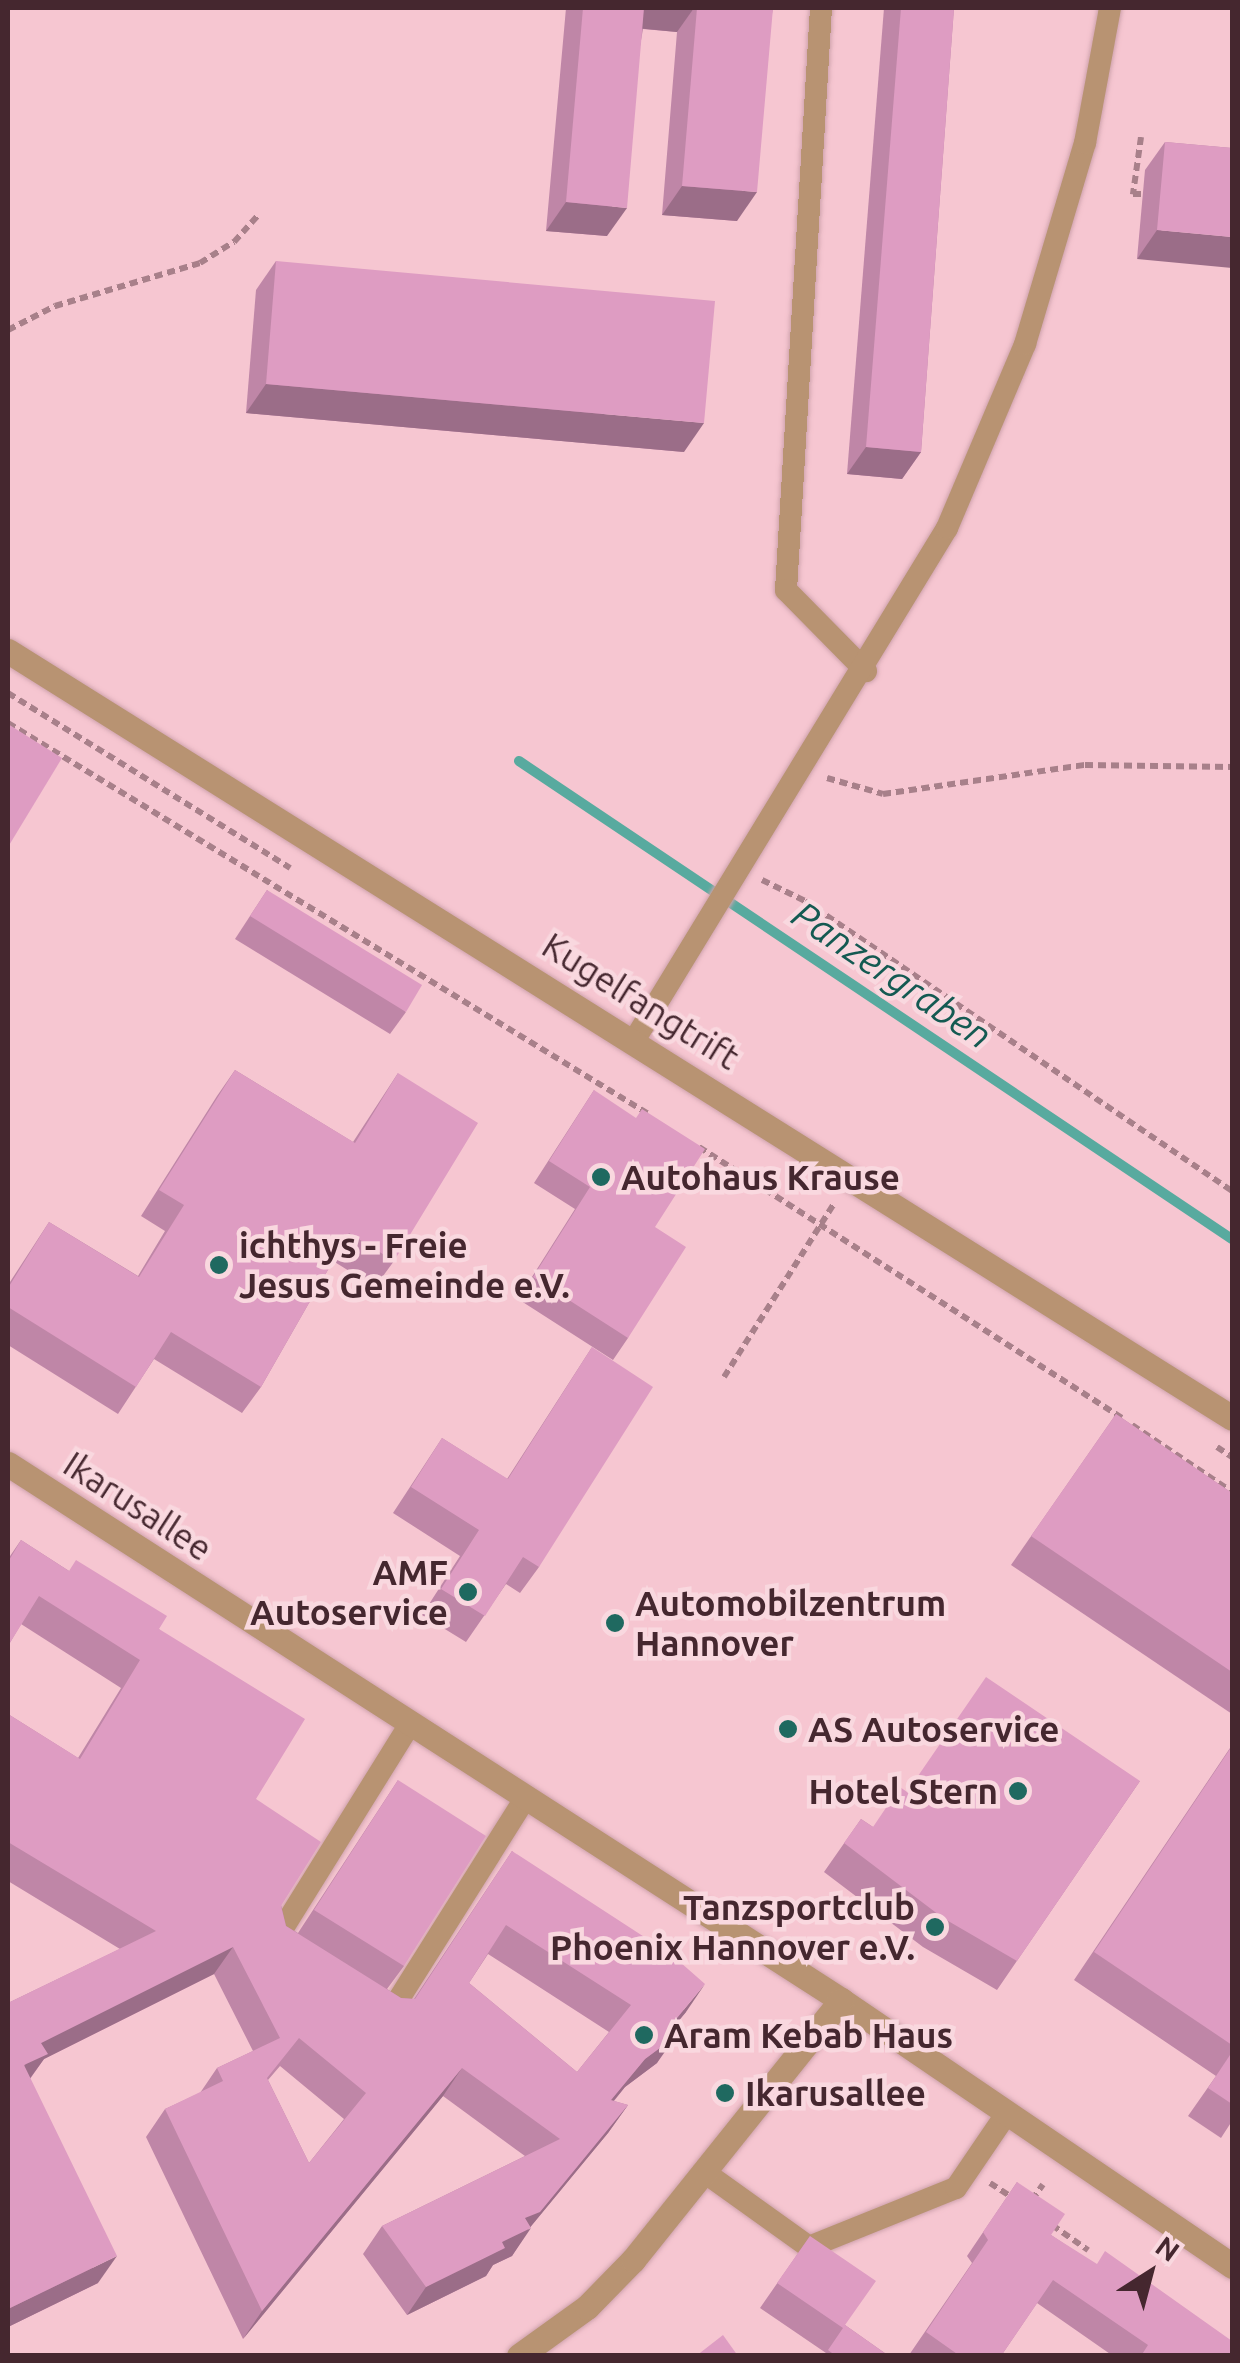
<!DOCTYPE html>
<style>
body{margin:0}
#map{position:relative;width:1240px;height:2363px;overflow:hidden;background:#f6c6d1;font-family:Ubuntu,sans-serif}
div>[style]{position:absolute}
.stream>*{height:10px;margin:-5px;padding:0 5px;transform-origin:5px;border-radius:5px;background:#58aa9f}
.path>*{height:6px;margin-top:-3px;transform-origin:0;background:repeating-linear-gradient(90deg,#a8808a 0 8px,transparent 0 13px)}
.roads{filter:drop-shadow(0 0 2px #cfa3ad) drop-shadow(0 0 2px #cfa3ad)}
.service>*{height:22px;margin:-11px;padding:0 11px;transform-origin:11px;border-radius:11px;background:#b89372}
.minor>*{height:25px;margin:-12.5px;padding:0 12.5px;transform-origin:12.5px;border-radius:12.5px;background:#b89372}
.tertiary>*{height:25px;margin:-12.5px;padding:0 12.5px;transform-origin:12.5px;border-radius:12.5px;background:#b89372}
.wall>*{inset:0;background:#bf86a7}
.shaded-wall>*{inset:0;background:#9b6d88}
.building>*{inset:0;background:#de9cc2}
.dots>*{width:28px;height:28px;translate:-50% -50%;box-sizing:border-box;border:5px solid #f9d8df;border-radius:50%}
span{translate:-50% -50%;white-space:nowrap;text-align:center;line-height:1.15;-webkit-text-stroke:9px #f9d8df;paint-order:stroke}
.street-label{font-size:35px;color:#45272f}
.poi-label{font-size:35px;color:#45272f;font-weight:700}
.left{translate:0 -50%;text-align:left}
.right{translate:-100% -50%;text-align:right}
.water-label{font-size:38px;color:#145a52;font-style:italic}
.frame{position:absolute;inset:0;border:10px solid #45272f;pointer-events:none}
.north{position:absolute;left:1100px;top:2223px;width:100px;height:100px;-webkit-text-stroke:8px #f9d8df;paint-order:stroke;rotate:36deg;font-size:28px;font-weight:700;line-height:40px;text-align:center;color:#45272f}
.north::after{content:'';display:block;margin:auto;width:35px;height:45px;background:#45272f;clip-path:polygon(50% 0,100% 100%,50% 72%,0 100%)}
</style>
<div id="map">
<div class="stream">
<div style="left:519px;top:761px;width:858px;rotate:33.84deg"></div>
</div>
<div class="path">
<div style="left:1141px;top:137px;width:58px;rotate:98deg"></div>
<div style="left:1133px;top:194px;width:10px"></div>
<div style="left:8px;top:330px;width:53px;rotate:-27.1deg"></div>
<div style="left:55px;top:306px;width:151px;rotate:-16.5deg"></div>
<div style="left:200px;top:263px;width:40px;rotate:-32deg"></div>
<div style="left:234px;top:242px;width:38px;rotate:-48deg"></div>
<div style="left:8px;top:693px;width:332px;rotate:31.8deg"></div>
<div style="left:8px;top:723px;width:749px;rotate:31.4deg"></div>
<div style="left:827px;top:778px;width:58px;rotate:15.9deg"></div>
<div style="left:883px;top:794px;width:204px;rotate:-8.2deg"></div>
<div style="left:1085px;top:765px;width:147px;rotate:0.8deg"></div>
<div style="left:762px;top:880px;width:48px;rotate:26deg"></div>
<div style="left:805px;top:901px;width:516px;rotate:34.18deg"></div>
<div style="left:699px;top:1147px;width:502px;rotate:32.65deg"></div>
<div style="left:724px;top:1377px;width:205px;rotate:-57.6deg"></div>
<div style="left:1132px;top:1425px;width:120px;rotate:33.8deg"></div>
<div style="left:1217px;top:1447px;width:18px;rotate:34deg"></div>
<div style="left:990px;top:2183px;width:27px;rotate:33deg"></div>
<div style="left:1032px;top:2200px;width:19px;rotate:-55deg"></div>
<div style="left:1052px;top:2225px;width:44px;rotate:34.8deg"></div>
</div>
<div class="roads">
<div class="service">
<div style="left:821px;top:8px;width:583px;rotate:93.44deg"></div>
<div style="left:786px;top:590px;width:114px;rotate:45.4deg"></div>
<div style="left:635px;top:1039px;width:599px;rotate:-58.59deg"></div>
<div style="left:947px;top:528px;width:200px;rotate:-67deg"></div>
<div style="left:1025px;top:344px;width:210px;rotate:-73.4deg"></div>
<div style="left:1085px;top:143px;width:137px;rotate:-79.5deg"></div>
<div style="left:284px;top:1946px;width:10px;rotate:-151deg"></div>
<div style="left:275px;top:1941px;width:256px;rotate:-58.1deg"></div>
<div style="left:383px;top:2008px;width:9px;rotate:36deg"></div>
<div style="left:390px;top:2013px;width:255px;rotate:-57.8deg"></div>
<div style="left:707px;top:2174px;width:125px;rotate:35.6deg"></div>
<div style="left:809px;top:2247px;width:158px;rotate:-21.9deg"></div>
<div style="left:956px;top:2188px;width:91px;rotate:-55.8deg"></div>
</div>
<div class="minor">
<div style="left:8px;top:1464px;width:991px;rotate:32.76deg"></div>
<div style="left:841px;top:2000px;width:473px;rotate:34.2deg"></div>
<div style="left:519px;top:2356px;width:84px;rotate:-35.8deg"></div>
<div style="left:587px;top:2307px;width:66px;rotate:-45.6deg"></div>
<div style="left:633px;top:2260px;width:333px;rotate:-51.3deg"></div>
</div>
<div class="tertiary">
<div style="left:8px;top:651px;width:1444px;rotate:32.07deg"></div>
</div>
</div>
<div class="wall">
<div style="clip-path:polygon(566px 8px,773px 8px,737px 221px,662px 215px,677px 32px,643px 29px,607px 236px,546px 231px)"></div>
<div style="clip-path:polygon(884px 8px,954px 8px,921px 452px,902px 479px,847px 474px)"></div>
<div style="clip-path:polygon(1165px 142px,1232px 148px,1137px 259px,1145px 170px)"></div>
<div style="clip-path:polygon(276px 261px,684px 452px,246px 413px,256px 290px)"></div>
<div style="clip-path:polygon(267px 890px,406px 1012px,390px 1034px,235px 939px)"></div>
<div style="clip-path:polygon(235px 1070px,353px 1142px,398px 1073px,394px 1261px,375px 1287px,333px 1261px,261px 1387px,242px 1413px,154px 1359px,118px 1414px,8px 1345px,8px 1285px,49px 1222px,138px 1276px,165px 1231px,141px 1216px,217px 1096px)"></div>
<div style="clip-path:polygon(594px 1090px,655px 1227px,628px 1338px,613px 1360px,518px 1299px,575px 1209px,534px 1183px)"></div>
<div style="clip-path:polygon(592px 1347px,539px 1567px,520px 1593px,506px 1584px,466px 1642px,422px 1615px,460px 1556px,393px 1513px,442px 1438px,507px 1479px)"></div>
<div style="clip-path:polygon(1116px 1414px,1232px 1493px,1232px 1714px,1011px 1565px)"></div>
<div style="clip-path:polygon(evenodd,21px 1540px,159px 1629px,256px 1799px,286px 1926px,298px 1933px,398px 1780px,404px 1966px,387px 1989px,401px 1998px,414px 1999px,512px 1851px,686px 2012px,673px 2027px,657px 2063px,625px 2087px,614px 2101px,628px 2105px,608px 2133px,530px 2227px,512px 2256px,493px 2265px,486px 2276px,407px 2315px,363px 2254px,382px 2226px,525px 2156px,443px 2096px,243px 2339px,146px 2137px,165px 2109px,200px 2093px,217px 2068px,253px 2051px,214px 1974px,44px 2059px,30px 2079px,98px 2283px,8px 2327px,8px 2003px,120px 1949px,8px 1881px,8px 1714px,78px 1758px,121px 1688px,21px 1624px,8px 1646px,8px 1559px,21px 1540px,488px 1954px,609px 2032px,577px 2072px,469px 1983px,488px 1954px,21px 1540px,280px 2066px,344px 2119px,309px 2163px,268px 2080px,280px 2066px)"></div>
<div style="clip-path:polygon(1232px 1745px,1232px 2121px,1221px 2138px,1188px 2116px,1216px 2076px,1074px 1980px)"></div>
<div style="clip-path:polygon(1140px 1781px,997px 1990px,923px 1947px,824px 1872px,861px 1819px,873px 1827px)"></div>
<div style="clip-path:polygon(1017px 2182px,1051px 2235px,1232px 2356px,1113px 2356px,1037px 2303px,1001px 2356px,909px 2355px,972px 2263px,967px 2256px)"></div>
<div style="clip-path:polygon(810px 2236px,845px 2325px,889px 2356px,824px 2356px,826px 2353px,760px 2308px)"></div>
</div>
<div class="shaded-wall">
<div style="clip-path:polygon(639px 8px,694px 8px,677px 32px,625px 27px)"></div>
<div style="clip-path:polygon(682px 186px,757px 192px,737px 221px,662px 215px)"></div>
<div style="clip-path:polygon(566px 202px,627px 208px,607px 236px,546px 231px)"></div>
<div style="clip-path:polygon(1157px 230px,1232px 237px,1232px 268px,1137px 259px)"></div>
<div style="clip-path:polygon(266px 384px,704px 423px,684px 452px,246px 413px)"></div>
<div style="clip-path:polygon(866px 447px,921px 452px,902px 479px,847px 474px)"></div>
<div style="clip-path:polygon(233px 1947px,214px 1974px,44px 2059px,28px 2081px,8px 2088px,41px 2043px)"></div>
<div style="clip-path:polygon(705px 1984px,686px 2012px,653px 2052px,672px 2024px)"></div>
<div style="clip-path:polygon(676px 2036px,657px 2063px,625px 2087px,592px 2127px,611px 2100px,645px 2059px)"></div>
<div style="clip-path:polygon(462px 2068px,443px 2096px,243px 2339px,262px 2311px)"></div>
<div style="clip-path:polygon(628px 2105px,608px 2133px,528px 2230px,531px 2228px,512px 2256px,493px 2265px,486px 2276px,407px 2315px,426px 2287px,502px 2242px)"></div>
<div style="clip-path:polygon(117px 2256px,98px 2283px,8px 2327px,8px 2309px)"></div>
</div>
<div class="building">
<div style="clip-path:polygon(583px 8px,644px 8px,627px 208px,566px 202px)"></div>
<div style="clip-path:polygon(697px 8px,773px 8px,757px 192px,682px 186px)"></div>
<div style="clip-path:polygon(901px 8px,954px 8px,921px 452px,866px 447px)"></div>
<div style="clip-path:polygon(1165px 142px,1232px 148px,1232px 237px,1157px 230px)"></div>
<div style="clip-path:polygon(276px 261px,715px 301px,704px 423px,266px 384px)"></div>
<div style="clip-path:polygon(8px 724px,62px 758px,8px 847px)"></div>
<div style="clip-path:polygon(267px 890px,422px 985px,406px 1012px,250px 916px)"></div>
<div style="clip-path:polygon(235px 1070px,355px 1143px,398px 1073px,478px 1123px,394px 1261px,349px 1233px,261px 1387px,171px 1332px,136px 1387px,8px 1307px,8px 1288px,49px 1222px,139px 1277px,184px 1205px,159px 1190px)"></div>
<div style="clip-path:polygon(594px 1090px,636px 1118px,642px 1109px,705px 1149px,655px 1227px,686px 1247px,628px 1338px,533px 1277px,590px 1187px,549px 1161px)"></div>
<div style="clip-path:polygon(592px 1347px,653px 1387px,539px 1567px,523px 1557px,485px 1616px,441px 1589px,479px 1530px,411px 1487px,442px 1438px,508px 1479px)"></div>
<div style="clip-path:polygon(1116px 1414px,1232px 1493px,1232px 1672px,1031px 1536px)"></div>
<div style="clip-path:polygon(evenodd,21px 1540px,69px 1571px,76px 1560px,167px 1616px,159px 1629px,305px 1719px,256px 1799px,321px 1842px,281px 1906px,286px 1926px,401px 1998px,415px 1999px,512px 1851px,672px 1955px,705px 1984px,672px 2024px,676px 2036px,645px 2059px,611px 2100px,628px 2105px,540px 2212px,525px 2218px,531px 2228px,502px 2242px,505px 2248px,426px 2287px,382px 2226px,560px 2139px,462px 2068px,262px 2311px,165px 2109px,223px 2081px,217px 2068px,280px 2038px,233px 1947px,41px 2043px,48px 2054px,24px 2065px,117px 2256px,8px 2309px,8px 2003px,156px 1931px,8px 1842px,8px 1714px,80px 1759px,140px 1660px,39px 1596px,8px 1646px,8px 1562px,21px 1540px,506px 1925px,631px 2005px,577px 2072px,469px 1983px,506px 1925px,21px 1540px,299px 2038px,366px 2093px,309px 2163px,267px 2078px,299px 2038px)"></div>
<div style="clip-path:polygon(986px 1677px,1140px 1781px,1017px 1961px,943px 1918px,844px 1843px,861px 1819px,873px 1827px,900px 1787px,907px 1792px)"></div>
<div style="clip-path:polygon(1232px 1746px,1232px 2045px,1094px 1952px)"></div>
<div style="clip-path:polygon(398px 1780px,486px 1836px,404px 1966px,314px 1910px)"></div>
<div style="clip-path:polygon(1232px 2052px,1232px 2104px,1208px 2088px)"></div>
<div style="clip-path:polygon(1017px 2182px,1065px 2214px,1051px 2235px,1097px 2264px,1105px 2251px,1232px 2341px,1232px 2356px,1141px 2356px,1148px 2345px,1053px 2280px,1001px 2356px,960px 2356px,926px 2332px,988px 2240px,983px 2232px)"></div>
<div style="clip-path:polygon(810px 2236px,876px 2281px,845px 2325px,889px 2356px,836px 2356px,828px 2350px,843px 2328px,777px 2283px)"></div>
<div style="clip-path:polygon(723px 2335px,738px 2356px,696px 2356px)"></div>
</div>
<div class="dots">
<div style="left:601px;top:1177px;background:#1f6960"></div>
<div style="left:219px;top:1265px;background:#1f6960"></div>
<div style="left:468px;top:1592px;background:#1f6960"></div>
<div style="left:615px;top:1623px;background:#1f6960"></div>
<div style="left:788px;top:1729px;background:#1f6960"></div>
<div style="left:1018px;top:1791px;background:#1f6960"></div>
<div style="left:935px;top:1927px;background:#1f6960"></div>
<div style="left:644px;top:2035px;background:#1f6960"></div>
<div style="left:725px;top:2093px;background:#1f6960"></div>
</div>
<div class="street-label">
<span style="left:641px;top:1001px;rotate:32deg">Kugelfangtrift</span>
<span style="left:138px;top:1506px;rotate:33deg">Ikarusallee</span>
</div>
<div class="poi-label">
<span class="left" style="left:621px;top:1177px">Autohaus Krause</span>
<span class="left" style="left:239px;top:1265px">ichthys - Freie<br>Jesus Gemeinde e.V.</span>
<span class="right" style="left:448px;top:1592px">AMF<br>Autoservice</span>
<span class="left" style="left:635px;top:1623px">Automobilzentrum<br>Hannover</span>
<span class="left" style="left:808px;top:1729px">AS Autoservice</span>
<span class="right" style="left:998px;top:1791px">Hotel Stern</span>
<span class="right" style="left:915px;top:1927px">Tanzsportclub<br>Phoenix Hannover e.V.</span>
<span class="left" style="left:664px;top:2035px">Aram Kebab Haus</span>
<span class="left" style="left:745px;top:2093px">Ikarusallee</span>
</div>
<div class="water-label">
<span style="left:892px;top:975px;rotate:34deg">Panzergraben</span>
</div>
<div class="frame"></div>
<div class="north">N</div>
</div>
